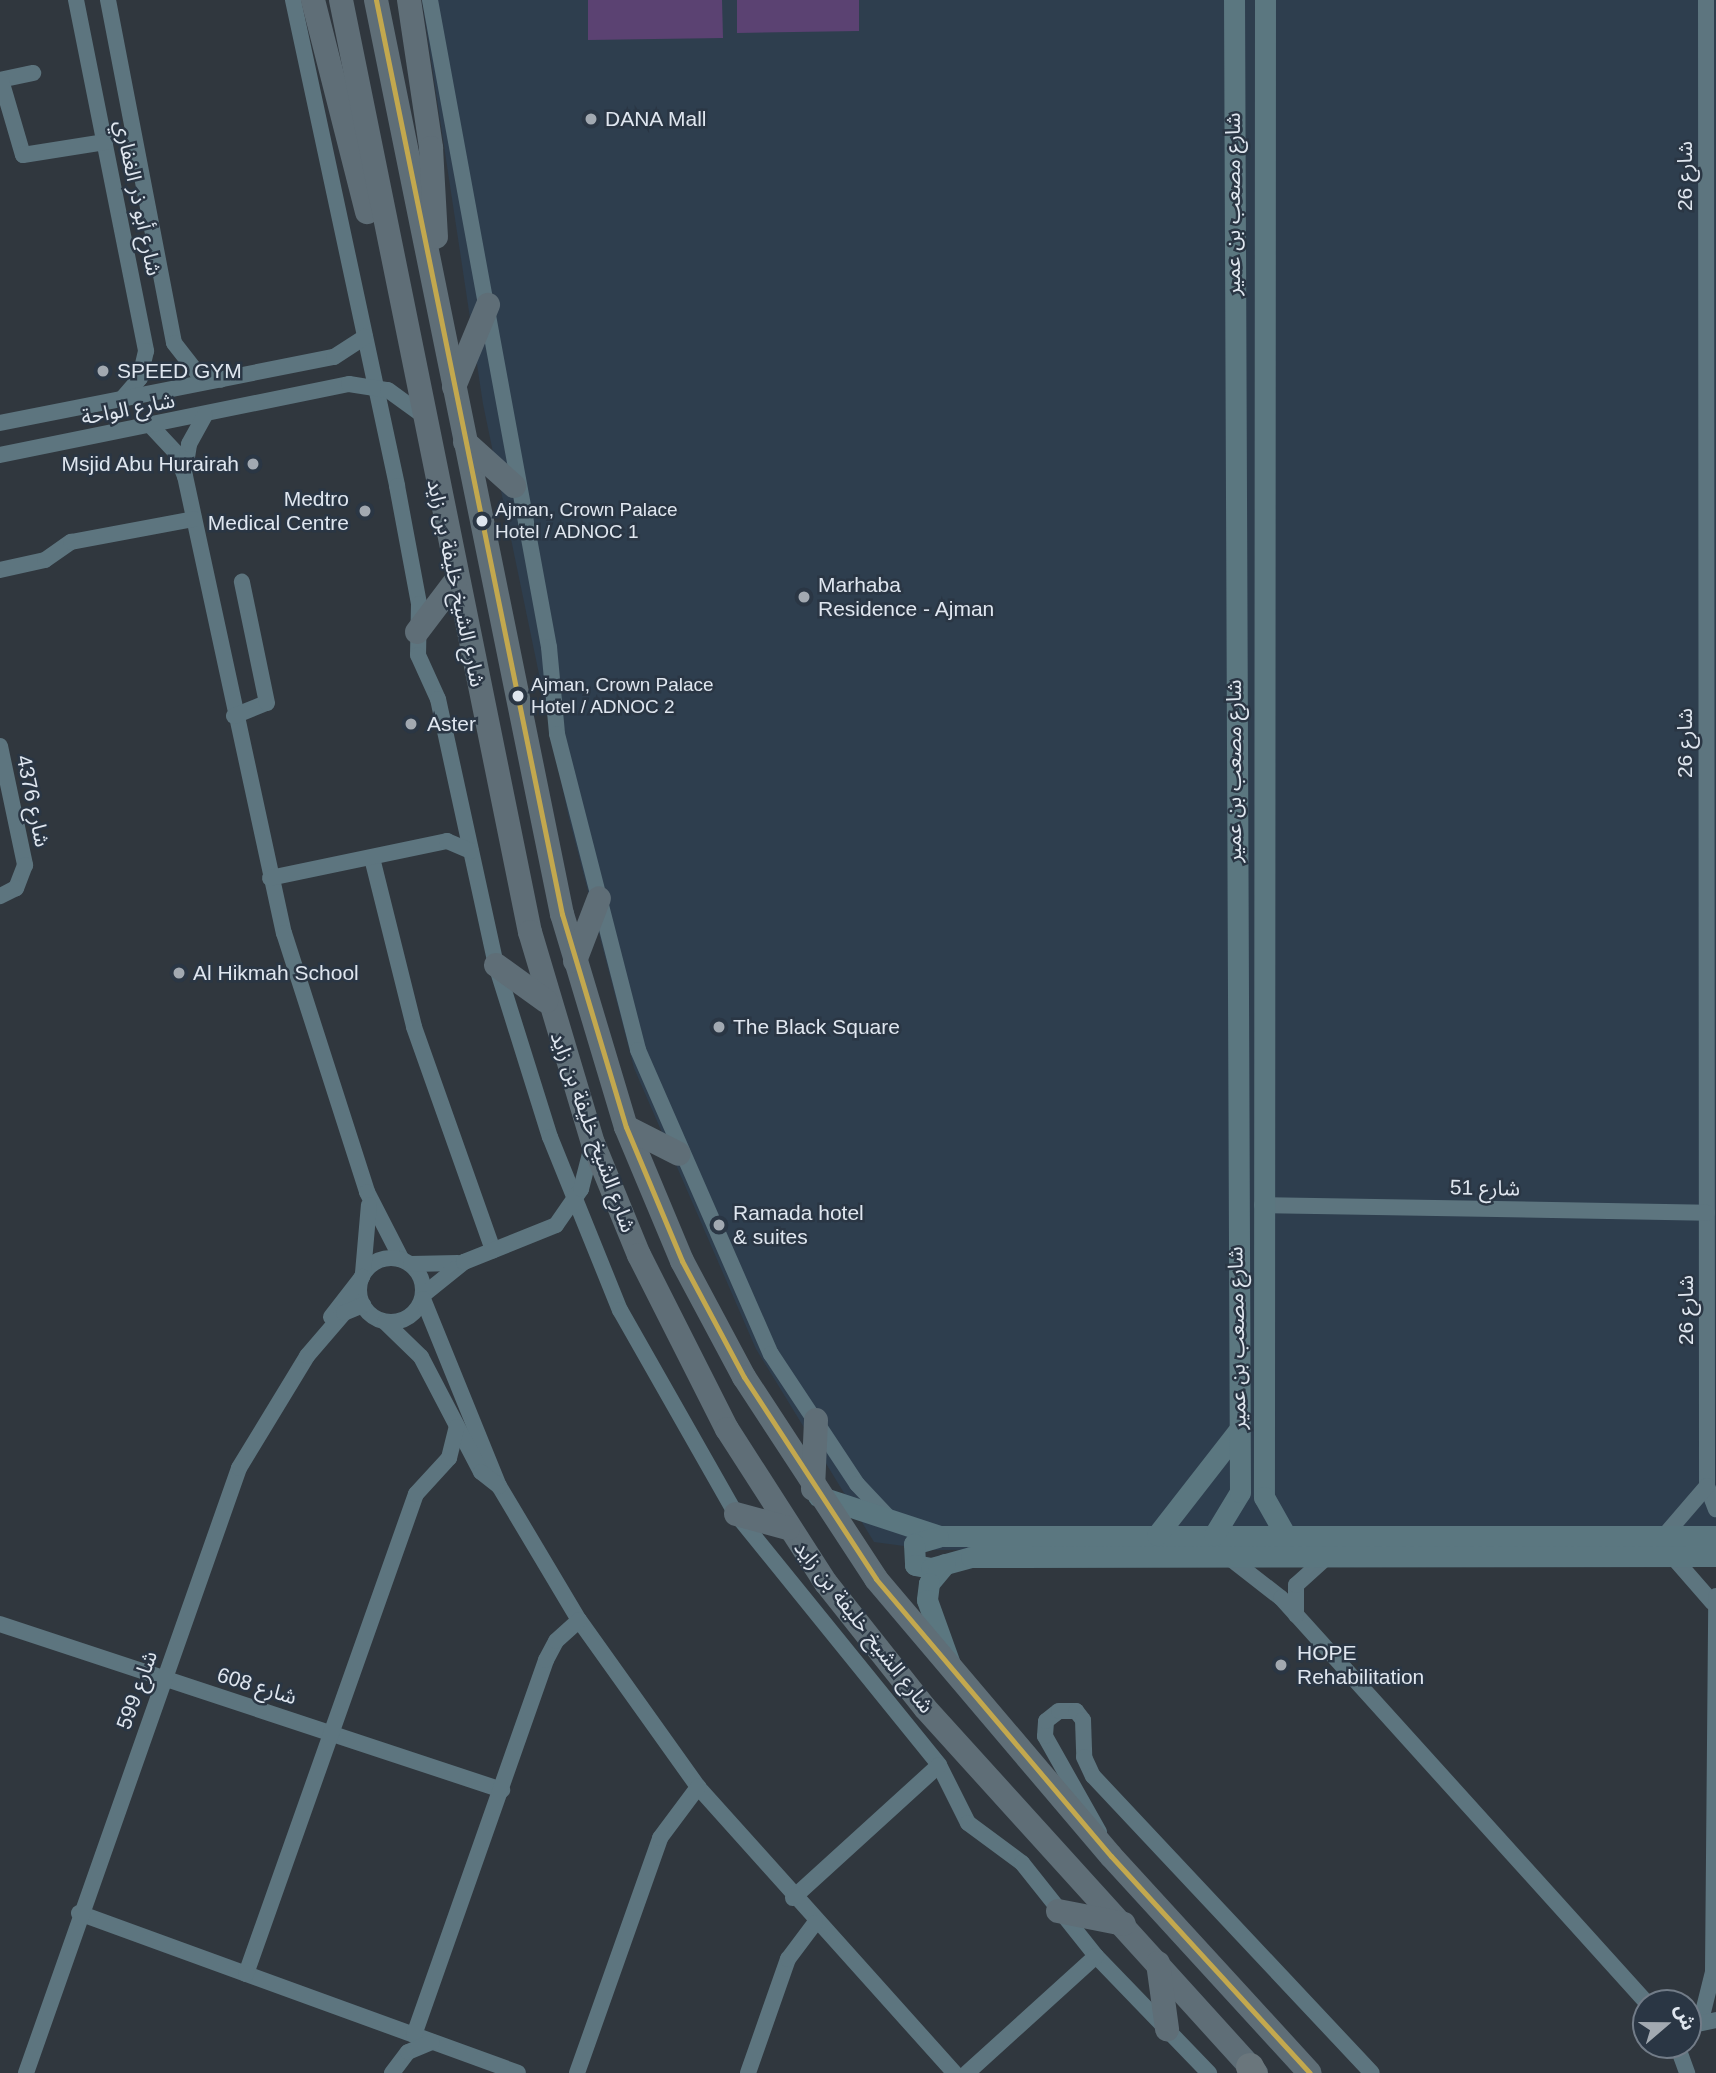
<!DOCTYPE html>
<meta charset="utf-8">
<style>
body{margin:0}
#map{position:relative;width:1716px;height:2073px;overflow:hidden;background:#30373e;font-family:Arial,"Noto Sans Arabic",sans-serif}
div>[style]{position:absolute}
.built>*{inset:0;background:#2e3e4e}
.green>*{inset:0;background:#5b4272}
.street>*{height:16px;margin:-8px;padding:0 8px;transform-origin:8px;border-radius:8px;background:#5d757f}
.street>.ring{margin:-8px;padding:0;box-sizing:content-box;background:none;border:16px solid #5d757f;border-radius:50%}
.secondary>*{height:21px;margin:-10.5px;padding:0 10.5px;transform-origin:10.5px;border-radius:10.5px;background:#5b7780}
.primary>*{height:24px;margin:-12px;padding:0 12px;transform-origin:12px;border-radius:12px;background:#5f6e77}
.highway>*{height:28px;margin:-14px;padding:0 14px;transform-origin:14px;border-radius:14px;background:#6a767c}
.bus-1>*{height:5px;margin:-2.5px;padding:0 2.5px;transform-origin:2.5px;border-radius:2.5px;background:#c3a84e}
.dots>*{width:19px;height:19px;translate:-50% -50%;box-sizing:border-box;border:4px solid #2a3644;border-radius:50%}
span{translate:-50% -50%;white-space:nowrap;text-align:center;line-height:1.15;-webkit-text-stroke:5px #2a3644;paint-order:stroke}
.bus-label{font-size:19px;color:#dfe6ef}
.left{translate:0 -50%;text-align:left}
.poi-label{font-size:21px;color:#dfe6ef}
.right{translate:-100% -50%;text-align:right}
.street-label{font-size:21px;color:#dfe6ef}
.north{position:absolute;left:1632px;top:1989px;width:70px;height:70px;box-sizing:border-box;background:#2a3644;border:2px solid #727c88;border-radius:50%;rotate:70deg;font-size:19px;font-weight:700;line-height:28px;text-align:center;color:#dfe6ef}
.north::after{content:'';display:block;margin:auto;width:24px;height:32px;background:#a2a9b1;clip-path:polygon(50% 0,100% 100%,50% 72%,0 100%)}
</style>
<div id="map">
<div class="built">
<div style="clip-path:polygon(422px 0,1716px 0,1716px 1543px,934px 1550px,874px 1542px,756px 1349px,634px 1068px,568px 814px,483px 404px)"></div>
</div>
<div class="green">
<div style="clip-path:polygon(588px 0,722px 0,723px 38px,588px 40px)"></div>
<div style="clip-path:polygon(737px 0,859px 0,859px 31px,737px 33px)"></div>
</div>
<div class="street">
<div style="left:76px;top:0;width:358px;rotate:78.7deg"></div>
<div style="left:146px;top:351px;width:28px;rotate:103deg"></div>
<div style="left:140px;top:378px;width:28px;rotate:131deg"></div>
<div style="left:108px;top:0;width:349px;rotate:79.1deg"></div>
<div style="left:174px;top:343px;width:37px;rotate:52deg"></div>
<div style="left:197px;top:372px;width:25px;rotate:18deg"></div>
<div style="left:293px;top:0;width:497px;rotate:77.9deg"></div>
<div style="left:397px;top:486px;width:120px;rotate:79.4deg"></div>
<div style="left:419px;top:604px;width:51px;rotate:91.1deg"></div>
<div style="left:418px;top:655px;width:48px;rotate:65.6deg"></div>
<div style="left:438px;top:699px;width:272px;rotate:77.7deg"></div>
<div style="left:496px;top:965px;width:180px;rotate:72.6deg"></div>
<div style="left:550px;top:1137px;width:187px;rotate:68deg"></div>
<div style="left:620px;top:1310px;width:235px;rotate:60.4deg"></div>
<div style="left:736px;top:1514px;width:323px;rotate:51deg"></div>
<div style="left:939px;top:1765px;width:65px;rotate:63.4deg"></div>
<div style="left:968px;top:1823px;width:67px;rotate:36.5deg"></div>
<div style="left:1022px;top:1863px;width:119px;rotate:51.5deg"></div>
<div style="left:1096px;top:1956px;width:163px;rotate:46deg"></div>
<div style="left:430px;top:0;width:658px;rotate:79.58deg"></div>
<div style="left:549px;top:647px;width:87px;rotate:84.7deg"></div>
<div style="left:557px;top:734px;width:326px;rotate:75.6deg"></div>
<div style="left:638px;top:1050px;width:332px;rotate:66.4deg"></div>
<div style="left:771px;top:1354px;width:156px;rotate:56.5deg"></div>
<div style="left:857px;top:1484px;width:44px;rotate:46.8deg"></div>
<div style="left:1706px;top:0;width:1486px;rotate:89.96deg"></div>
<div style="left:1707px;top:1486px;width:25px;rotate:69deg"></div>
<div style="left:0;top:80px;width:34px;rotate:-12deg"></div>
<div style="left:1px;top:80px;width:78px;rotate:73.7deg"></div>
<div style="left:23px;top:155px;width:83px;rotate:-9deg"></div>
<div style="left:0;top:423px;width:340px;rotate:-11.2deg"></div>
<div style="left:334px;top:357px;width:37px;rotate:-33deg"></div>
<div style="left:151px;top:426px;width:37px;rotate:47deg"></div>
<div style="left:176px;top:453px;width:25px;rotate:69deg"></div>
<div style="left:185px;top:476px;width:468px;rotate:77.8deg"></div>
<div style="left:284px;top:933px;width:272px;rotate:72.2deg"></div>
<div style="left:367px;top:1192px;width:76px;rotate:62.8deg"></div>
<div style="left:0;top:455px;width:356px;rotate:-11.5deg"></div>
<div style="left:349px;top:384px;width:39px;rotate:9deg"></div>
<div style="left:388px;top:390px;width:41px;rotate:36deg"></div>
<div style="left:185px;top:470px;width:26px;rotate:-81deg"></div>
<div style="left:189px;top:444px;width:33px;rotate:-61deg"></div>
<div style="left:0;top:570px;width:46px;rotate:-12.5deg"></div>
<div style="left:45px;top:560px;width:32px;rotate:-35deg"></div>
<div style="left:71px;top:542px;width:125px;rotate:-10.6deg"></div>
<div style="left:234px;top:716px;width:35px;rotate:-22deg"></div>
<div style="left:267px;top:703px;width:124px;rotate:-101.7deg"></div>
<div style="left:0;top:746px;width:122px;rotate:78.1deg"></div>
<div style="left:25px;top:865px;width:25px;rotate:111deg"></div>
<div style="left:16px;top:888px;width:18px;rotate:153deg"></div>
<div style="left:372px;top:858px;width:174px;rotate:76deg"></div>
<div style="left:414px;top:1027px;width:237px;rotate:70.5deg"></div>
<div style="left:270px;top:878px;width:181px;rotate:-11.8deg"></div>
<div style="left:447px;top:841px;width:26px;rotate:23deg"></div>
<div style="left:1262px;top:1205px;width:445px;rotate:1deg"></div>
<div class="ring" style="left:359px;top:1258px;width:48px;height:48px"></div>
<div style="left:411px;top:1264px;width:47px;rotate:-1.2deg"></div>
<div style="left:363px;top:1273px;width:68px;rotate:-85deg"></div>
<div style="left:423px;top:1295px;width:53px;rotate:-38.8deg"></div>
<div style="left:464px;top:1262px;width:99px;rotate:-21.9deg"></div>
<div style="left:556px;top:1225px;width:44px;rotate:-55.2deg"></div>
<div style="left:581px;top:1189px;width:44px;rotate:-75.7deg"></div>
<div style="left:423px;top:1299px;width:202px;rotate:67.9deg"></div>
<div style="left:499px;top:1486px;width:156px;rotate:59.2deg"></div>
<div style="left:579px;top:1620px;width:205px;rotate:54.5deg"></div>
<div style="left:698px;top:1787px;width:385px;rotate:48.1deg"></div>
<div style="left:331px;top:1317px;width:51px;rotate:-52.2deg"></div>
<div style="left:385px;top:1322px;width:50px;rotate:44.2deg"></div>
<div style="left:421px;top:1357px;width:130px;rotate:62.4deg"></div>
<div style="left:481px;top:1472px;width:23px;rotate:38deg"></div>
<div style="left:1664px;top:1536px;width:66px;rotate:-49.3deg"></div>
<div style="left:1227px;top:1556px;width:68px;rotate:37.9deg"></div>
<div style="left:1281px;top:1598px;width:546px;rotate:47.9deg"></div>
<div style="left:1672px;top:1556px;width:62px;rotate:48.9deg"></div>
<div style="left:1296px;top:1615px;width:30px;rotate:-90deg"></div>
<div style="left:1296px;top:1585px;width:42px;rotate:-42.1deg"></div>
<div style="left:0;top:1624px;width:529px;rotate:18.3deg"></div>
<div style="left:1099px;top:1832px;width:110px;rotate:-119.4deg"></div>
<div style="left:1045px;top:1736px;width:15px;rotate:-86deg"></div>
<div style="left:1046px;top:1721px;width:16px;rotate:-38deg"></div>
<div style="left:1059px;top:1711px;width:17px"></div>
<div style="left:1076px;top:1711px;width:11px;rotate:52deg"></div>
<div style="left:1083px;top:1720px;width:37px;rotate:88deg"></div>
<div style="left:1084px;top:1757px;width:21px;rotate:65deg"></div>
<div style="left:1093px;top:1776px;width:407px;rotate:46.8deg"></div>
<div style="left:793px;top:1898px;width:197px;rotate:-42.3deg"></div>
<div style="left:79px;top:1913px;width:467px;rotate:20deg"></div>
<div style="left:246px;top:1974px;width:509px;rotate:-70.5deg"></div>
<div style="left:416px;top:1494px;width:49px;rotate:-47.5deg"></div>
<div style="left:449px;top:1458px;width:32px;rotate:-76deg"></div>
<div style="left:1701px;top:2020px;width:49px;rotate:-76deg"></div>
<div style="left:1713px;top:1972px;width:376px;rotate:-89.5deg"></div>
<div style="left:1688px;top:2026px;width:29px;rotate:-12deg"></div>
<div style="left:414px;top:2035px;width:398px;rotate:-70.6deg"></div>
<div style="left:546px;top:1660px;width:21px;rotate:-62deg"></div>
<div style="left:556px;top:1641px;width:31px;rotate:-42deg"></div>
<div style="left:1677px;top:2045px;width:30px;rotate:70deg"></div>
<div style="left:26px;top:2073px;width:641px;rotate:-70.6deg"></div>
<div style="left:239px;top:1468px;width:131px;rotate:-58.7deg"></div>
<div style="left:307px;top:1356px;width:57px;rotate:-49.3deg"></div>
<div style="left:344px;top:1313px;width:21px;rotate:-23deg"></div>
<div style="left:392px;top:2073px;width:26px;rotate:-53deg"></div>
<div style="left:408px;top:2052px;width:26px;rotate:-23deg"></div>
<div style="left:577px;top:2073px;width:249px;rotate:-70.5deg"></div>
<div style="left:660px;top:1838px;width:64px;rotate:-53.3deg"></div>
<div style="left:748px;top:2073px;width:121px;rotate:-70.7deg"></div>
<div style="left:788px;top:1959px;width:45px;rotate:-53.1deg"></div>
<div style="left:967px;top:2073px;width:174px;rotate:-42.2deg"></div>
</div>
<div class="secondary">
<div style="left:1265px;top:0;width:1497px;rotate:90.04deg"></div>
<div style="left:1264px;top:1497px;width:45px;rotate:60.6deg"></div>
<div style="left:818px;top:1496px;width:128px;rotate:18.2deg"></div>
<div style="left:940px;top:1536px;width:776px"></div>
<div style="left:1157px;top:1535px;width:132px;rotate:-52.1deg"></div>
<div style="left:1214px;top:1535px;width:50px;rotate:-58.8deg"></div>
<div style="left:1240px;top:1492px;width:1492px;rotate:-90.23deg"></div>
<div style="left:938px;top:1537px;width:25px;rotate:164deg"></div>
<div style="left:914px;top:1544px;width:21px;rotate:87deg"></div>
<div style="left:915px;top:1565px;width:16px;rotate:11deg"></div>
<div style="left:931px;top:1568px;width:41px;rotate:-15.4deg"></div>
<div style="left:971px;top:1557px;width:745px;rotate:-0.08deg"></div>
<div style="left:945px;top:1564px;width:25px;rotate:130deg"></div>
<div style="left:929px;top:1583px;width:17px;rotate:97deg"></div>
<div style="left:927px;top:1600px;width:68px;rotate:70.2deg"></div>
</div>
<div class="primary">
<div style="left:313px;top:0;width:219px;rotate:75.7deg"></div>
<div style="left:341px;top:0;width:951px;rotate:78.54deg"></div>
<div style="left:530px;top:932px;width:220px;rotate:73.4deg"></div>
<div style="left:593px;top:1143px;width:121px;rotate:67.7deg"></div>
<div style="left:639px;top:1255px;width:195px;rotate:63.2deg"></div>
<div style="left:727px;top:1429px;width:183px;rotate:57.3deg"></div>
<div style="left:826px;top:1583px;width:159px;rotate:51.6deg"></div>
<div style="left:925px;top:1708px;width:493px;rotate:47.8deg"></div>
<div style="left:376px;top:0;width:933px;rotate:78.5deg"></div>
<div style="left:562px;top:914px;width:222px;rotate:73.3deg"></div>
<div style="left:626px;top:1127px;width:145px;rotate:67.3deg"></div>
<div style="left:682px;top:1261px;width:132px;rotate:61.9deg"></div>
<div style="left:744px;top:1377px;width:241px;rotate:56.8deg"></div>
<div style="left:876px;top:1579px;width:363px;rotate:49.7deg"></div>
<div style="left:1111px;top:1856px;width:294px;rotate:47.5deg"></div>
<div style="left:409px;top:0;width:150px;rotate:81.5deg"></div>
<div style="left:431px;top:148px;width:89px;rotate:86.8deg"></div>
<div style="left:454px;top:387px;width:89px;rotate:-67.5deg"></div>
<div style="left:465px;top:442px;width:66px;rotate:41.9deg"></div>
<div style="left:417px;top:632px;width:63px;rotate:-52.8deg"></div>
<div style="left:575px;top:961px;width:67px;rotate:-69.1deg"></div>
<div style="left:496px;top:965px;width:62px;rotate:35.8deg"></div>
<div style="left:626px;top:1127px;width:59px;rotate:27deg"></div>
<div style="left:813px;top:1489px;width:69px;rotate:-87.5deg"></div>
<div style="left:736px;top:1514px;width:54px;rotate:15.1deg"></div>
<div style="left:1058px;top:1911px;width:67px;rotate:11.1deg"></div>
<div style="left:1158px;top:1963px;width:67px;rotate:82.2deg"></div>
</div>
<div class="highway">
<div style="left:1250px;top:2067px;width:7px;rotate:63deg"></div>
</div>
<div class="bus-1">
<div style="left:376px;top:0;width:933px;rotate:78.5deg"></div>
<div style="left:562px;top:914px;width:222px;rotate:73.3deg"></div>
<div style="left:626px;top:1127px;width:145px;rotate:67.3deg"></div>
<div style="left:682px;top:1261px;width:132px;rotate:61.9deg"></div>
<div style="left:744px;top:1377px;width:241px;rotate:56.8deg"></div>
<div style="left:876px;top:1579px;width:363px;rotate:49.7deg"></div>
<div style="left:1111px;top:1856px;width:294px;rotate:47.5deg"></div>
</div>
<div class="dots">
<div style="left:591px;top:119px;background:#a2a9b1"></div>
<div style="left:103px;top:371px;background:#a2a9b1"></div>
<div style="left:253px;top:464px;background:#a2a9b1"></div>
<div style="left:365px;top:511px;background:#a2a9b1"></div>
<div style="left:482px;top:521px;background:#dfe6ef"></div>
<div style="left:804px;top:597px;background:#a2a9b1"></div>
<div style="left:518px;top:696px;background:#dfe6ef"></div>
<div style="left:411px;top:724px;background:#a2a9b1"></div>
<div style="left:179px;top:973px;background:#a2a9b1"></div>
<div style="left:719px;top:1027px;background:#a2a9b1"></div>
<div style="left:719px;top:1225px;background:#a2a9b1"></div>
<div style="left:1281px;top:1665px;background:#a2a9b1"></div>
</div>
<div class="bus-label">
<span class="left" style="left:495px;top:521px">Ajman, Crown Palace<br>Hotel / ADNOC 1</span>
<span class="left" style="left:531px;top:696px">Ajman, Crown Palace<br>Hotel / ADNOC 2</span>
</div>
<div class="poi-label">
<span class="left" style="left:605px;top:119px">DANA Mall</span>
<span class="left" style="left:117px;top:371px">SPEED GYM</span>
<span class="right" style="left:239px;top:464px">Msjid Abu Hurairah</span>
<span class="right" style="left:349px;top:511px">Medtro<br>Medical Centre</span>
<span class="left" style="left:818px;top:597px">Marhaba<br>Residence - Ajman</span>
<span class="left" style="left:427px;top:724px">Aster</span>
<span class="left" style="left:193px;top:973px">Al Hikmah School</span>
<span class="left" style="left:733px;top:1027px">The Black Square</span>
<span class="left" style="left:733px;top:1225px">Ramada hotel<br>&amp; suites</span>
<span class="left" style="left:1297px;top:1665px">HOPE<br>Rehabilitation</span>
</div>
<div class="street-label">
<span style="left:1685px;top:176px;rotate:-90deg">شارع 26</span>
<span style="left:138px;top:198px;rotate:78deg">شارع أبو ذر الغفاري</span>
<span style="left:1233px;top:204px;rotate:-90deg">شارع مصعب بن عمير</span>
<span style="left:128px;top:409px;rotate:-11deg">شارع الواحة</span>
<span style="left:456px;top:583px;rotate:78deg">شارع الشيخ خليفة بن زايد</span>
<span style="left:1685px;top:743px;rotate:-90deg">شارع 26</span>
<span style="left:1234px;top:771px;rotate:-90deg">شارع مصعب بن عمير</span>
<span style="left:33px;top:801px;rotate:78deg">شارع 4376</span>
<span style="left:593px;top:1132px;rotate:70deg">شارع الشيخ خليفة بن زايد</span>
<span style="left:1485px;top:1188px;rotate:1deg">شارع 51</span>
<span style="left:1686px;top:1310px;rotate:-90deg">شارع 26</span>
<span style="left:1237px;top:1338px;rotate:-91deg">شارع مصعب بن عمير</span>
<span style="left:864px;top:1627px;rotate:52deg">شارع الشيخ خليفة بن زايد</span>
<span style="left:257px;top:1686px;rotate:17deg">شارع 608</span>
<span style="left:137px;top:1690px;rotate:-70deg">شارع 599</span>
</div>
<div class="north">ش</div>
</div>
